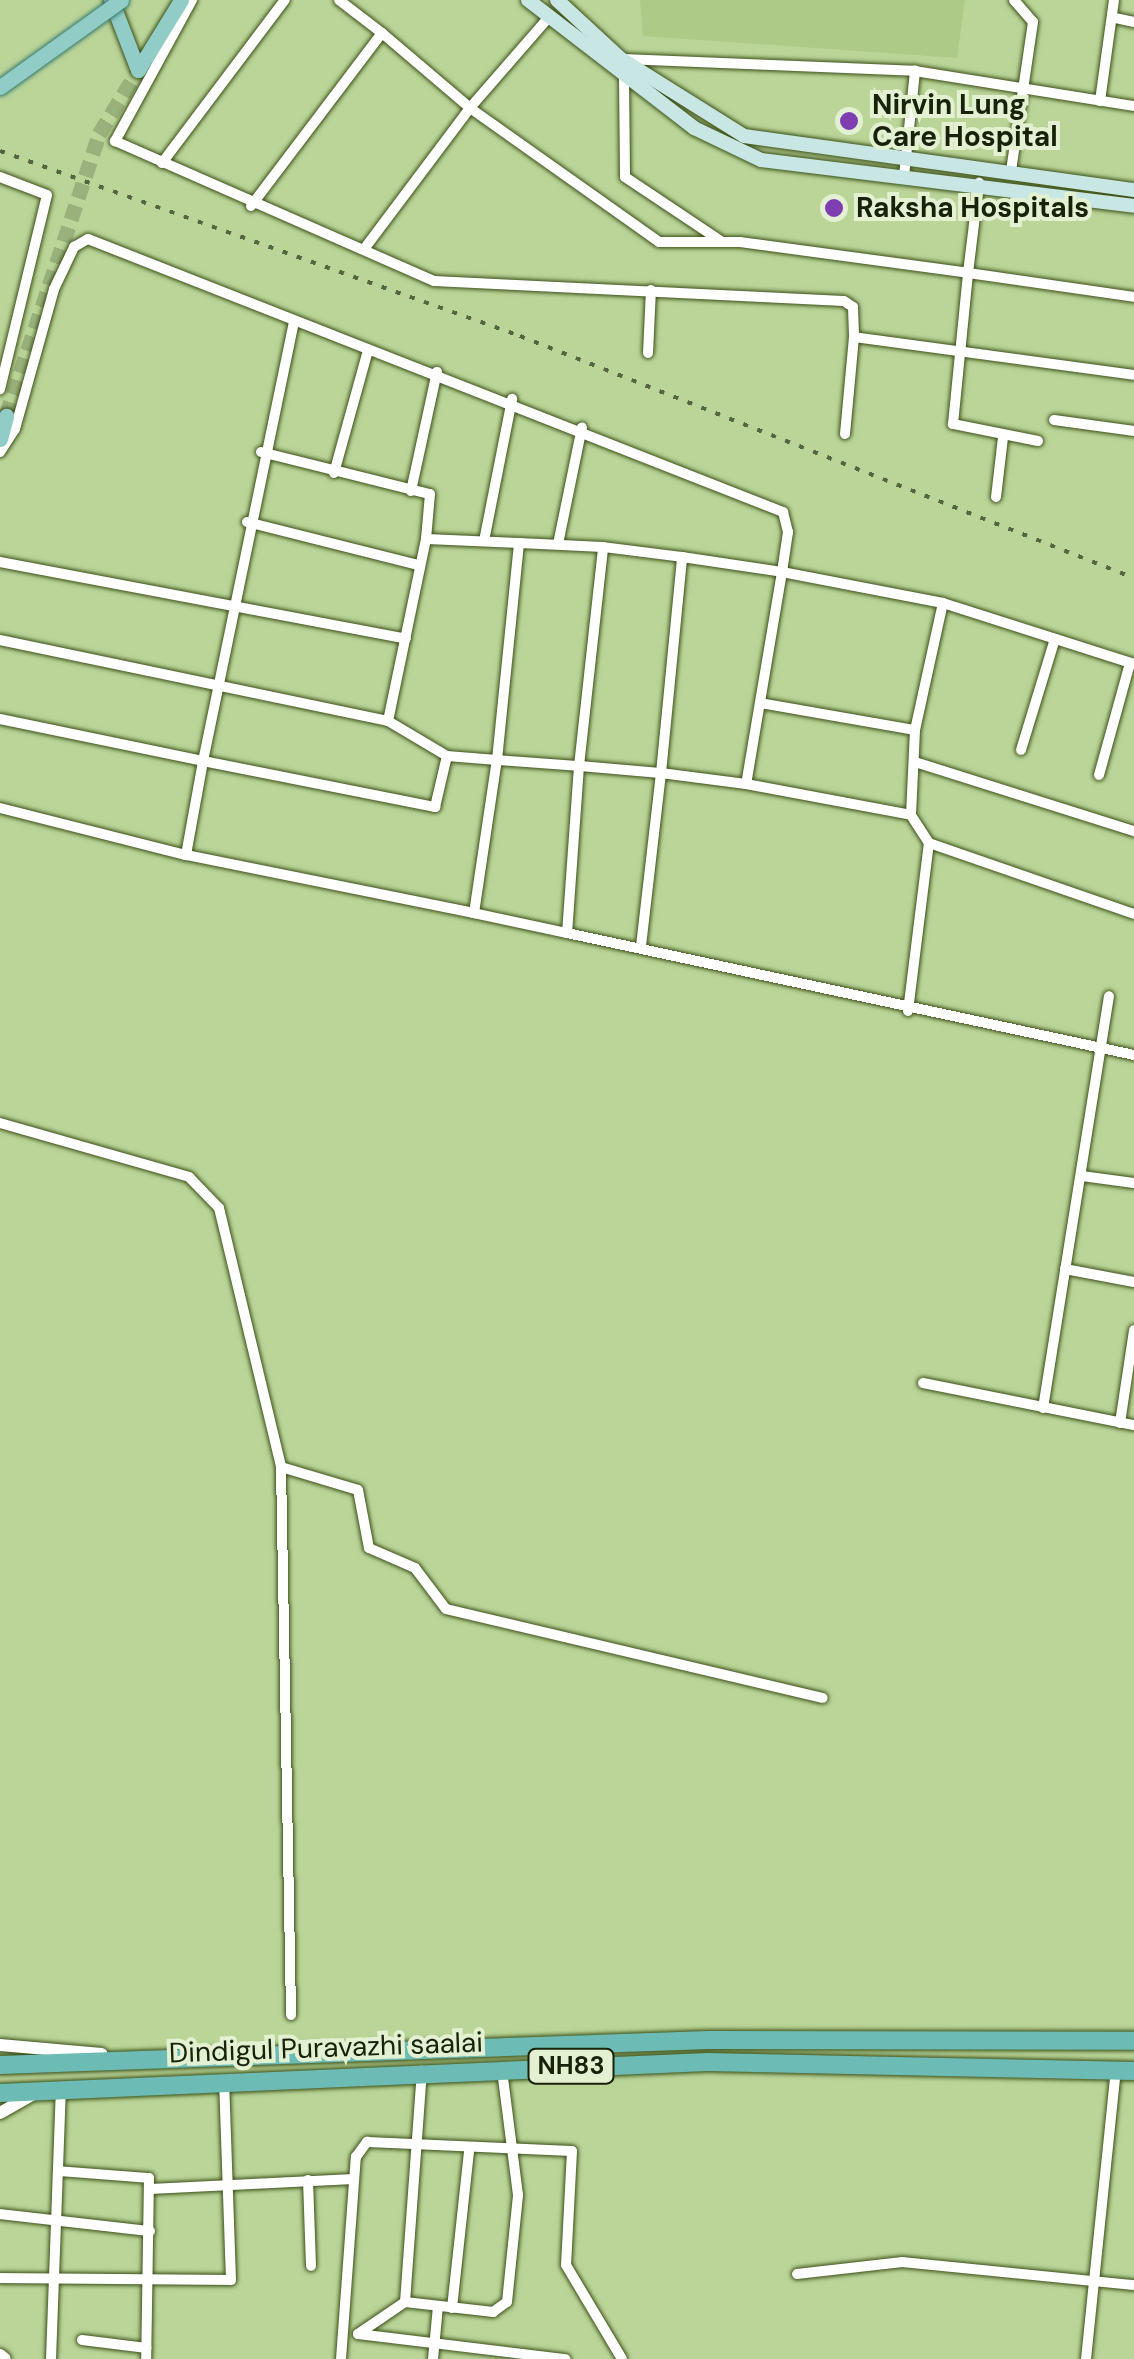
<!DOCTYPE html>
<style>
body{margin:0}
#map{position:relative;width:1134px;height:2359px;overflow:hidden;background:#bbd599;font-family:"DM Sans",sans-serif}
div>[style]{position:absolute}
.built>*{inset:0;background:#aeca87}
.primary-tunnel>*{height:15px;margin-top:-7.5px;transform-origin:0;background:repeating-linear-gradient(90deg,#9ab17c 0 15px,transparent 0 23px)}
.roads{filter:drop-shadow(0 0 2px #3c5118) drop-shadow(0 0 2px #3c5118)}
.minor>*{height:10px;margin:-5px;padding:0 5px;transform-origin:5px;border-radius:5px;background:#fff}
.tertiary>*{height:12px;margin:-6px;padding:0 6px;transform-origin:6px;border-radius:6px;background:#fff}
.secondary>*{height:14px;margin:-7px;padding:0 7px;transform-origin:7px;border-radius:7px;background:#c8e6e3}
.primary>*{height:15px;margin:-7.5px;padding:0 7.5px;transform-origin:7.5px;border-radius:7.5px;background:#91ccc7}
.trunk>*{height:18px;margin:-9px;padding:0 9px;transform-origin:9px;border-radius:9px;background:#6cbbb4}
.rail>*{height:4px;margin-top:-2px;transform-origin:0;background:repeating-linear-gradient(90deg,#55653f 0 5px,transparent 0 15px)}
.bridges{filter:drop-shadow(0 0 2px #377a6c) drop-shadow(0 0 2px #377a6c)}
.primary-bridge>*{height:15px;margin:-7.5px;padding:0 7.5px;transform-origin:7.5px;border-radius:7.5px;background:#91ccc7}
.dots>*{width:28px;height:28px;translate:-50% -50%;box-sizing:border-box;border:5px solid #e3f1d2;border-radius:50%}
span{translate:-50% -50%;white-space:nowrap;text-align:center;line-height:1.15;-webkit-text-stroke:8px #e3f1d2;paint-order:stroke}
.shield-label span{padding:2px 8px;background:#e3f1d2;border:2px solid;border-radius:8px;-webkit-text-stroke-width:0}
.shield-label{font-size:25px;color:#18220a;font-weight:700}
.poi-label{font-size:28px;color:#18220a;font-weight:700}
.left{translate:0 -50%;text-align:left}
.street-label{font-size:28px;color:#18220a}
</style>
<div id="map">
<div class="built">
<div style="clip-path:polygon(640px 0,965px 0,957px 58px,643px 36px)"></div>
</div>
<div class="primary-tunnel">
<div style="left:6px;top:416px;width:297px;rotate:-71.7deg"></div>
<div style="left:99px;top:134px;width:75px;rotate:-58.6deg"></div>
</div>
<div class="roads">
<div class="minor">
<div style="left:192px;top:0;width:161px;rotate:118.6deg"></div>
<div style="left:115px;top:141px;width:348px;rotate:23.7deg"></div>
<div style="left:434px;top:281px;width:410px;rotate:2.8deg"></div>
<div style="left:844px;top:301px;width:11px;rotate:34deg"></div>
<div style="left:853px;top:307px;width:30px;rotate:88deg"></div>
<div style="left:339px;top:0;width:54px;rotate:37.5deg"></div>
<div style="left:549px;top:17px;width:121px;rotate:131deg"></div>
<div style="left:470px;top:108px;width:232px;rotate:35.3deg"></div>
<div style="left:659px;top:242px;width:81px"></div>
<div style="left:740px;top:242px;width:230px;rotate:7.7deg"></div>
<div style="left:968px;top:273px;width:91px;rotate:-83deg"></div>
<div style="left:1115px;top:18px;width:19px;rotate:12deg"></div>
<div style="left:622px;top:59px;width:293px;rotate:2.3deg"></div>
<div style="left:915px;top:71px;width:222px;rotate:9.1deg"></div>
<div style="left:624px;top:78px;width:99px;rotate:89.4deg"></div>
<div style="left:625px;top:177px;width:115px;rotate:33.7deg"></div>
<div style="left:1100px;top:101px;width:102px;rotate:-82.1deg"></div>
<div style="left:162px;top:163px;width:204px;rotate:-53deg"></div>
<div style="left:1011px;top:171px;width:151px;rotate:-81.6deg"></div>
<div style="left:1033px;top:22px;width:29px;rotate:-131deg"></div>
<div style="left:904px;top:176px;width:106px;rotate:-84deg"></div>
<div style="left:0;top:177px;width:50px;rotate:21deg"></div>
<div style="left:47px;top:195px;width:200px;rotate:103.6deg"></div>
<div style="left:251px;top:206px;width:217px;rotate:-52.9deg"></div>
<div style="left:382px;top:33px;width:116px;rotate:40.4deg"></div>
<div style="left:470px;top:108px;width:176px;rotate:126.9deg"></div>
<div style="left:648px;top:353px;width:63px;rotate:-87.3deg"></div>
<div style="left:1054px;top:420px;width:81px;rotate:7.8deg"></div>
<div style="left:845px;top:434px;width:97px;rotate:-84.7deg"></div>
<div style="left:854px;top:337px;width:283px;rotate:7.7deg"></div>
<div style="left:1038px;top:441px;width:87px;rotate:-168.7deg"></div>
<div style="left:953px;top:424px;width:152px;rotate:-84.3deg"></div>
<div style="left:968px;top:273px;width:168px;rotate:8.2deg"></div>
<div style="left:0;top:452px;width:27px;rotate:-57deg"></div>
<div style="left:15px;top:429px;width:145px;rotate:-74.4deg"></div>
<div style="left:54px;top:289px;width:47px;rotate:-64.5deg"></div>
<div style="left:74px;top:247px;width:16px;rotate:-30deg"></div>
<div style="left:88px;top:239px;width:747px;rotate:21.45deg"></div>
<div style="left:783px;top:512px;width:21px;rotate:76deg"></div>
<div style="left:788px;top:532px;width:40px;rotate:98.5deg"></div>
<div style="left:782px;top:572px;width:215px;rotate:99.6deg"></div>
<div style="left:746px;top:784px;width:86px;rotate:-172.6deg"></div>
<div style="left:661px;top:773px;width:217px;rotate:-84.4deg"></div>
<div style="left:682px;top:557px;width:101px;rotate:8.5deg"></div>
<div style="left:782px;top:572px;width:164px;rotate:10.9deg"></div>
<div style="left:943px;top:603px;width:201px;rotate:17.7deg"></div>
<div style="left:261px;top:452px;width:174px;rotate:14deg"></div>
<div style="left:430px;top:494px;width:45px;rotate:95.1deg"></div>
<div style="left:334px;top:473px;width:128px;rotate:-74.5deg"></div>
<div style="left:411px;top:491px;width:122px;rotate:-77.7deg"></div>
<div style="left:996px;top:497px;width:60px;rotate:-83.3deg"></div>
<div style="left:247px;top:522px;width:176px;rotate:14.1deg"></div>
<div style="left:484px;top:541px;width:145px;rotate:-78.8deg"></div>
<div style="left:558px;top:544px;width:119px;rotate:-78.4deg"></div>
<div style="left:0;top:562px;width:413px;rotate:10.7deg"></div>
<div style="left:0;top:640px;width:396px;rotate:11.8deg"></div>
<div style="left:760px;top:703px;width:157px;rotate:9.9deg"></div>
<div style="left:0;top:719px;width:207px;rotate:11.7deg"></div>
<div style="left:203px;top:761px;width:449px;rotate:-78.3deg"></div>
<div style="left:1021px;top:750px;width:116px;rotate:-73deg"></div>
<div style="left:447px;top:756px;width:50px;rotate:4.6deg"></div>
<div style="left:497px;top:760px;width:218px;rotate:-84.2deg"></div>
<div style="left:519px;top:543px;width:84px;rotate:2.7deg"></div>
<div style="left:497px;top:760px;width:82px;rotate:4.2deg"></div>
<div style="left:579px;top:766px;width:167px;rotate:94.1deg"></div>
<div style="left:567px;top:933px;width:95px;rotate:-167.9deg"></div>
<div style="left:474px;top:913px;width:155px;rotate:-81.5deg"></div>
<div style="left:915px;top:762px;width:230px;rotate:17.5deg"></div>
<div style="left:1099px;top:775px;width:116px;rotate:-74.5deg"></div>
<div style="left:746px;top:784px;width:168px;rotate:10.6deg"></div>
<div style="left:0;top:808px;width:192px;rotate:14.2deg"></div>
<div style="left:929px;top:843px;width:217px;rotate:19.1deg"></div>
<div style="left:474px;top:913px;width:294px;rotate:-168.6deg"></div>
<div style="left:186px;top:855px;width:96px;rotate:-79.7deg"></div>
<div style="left:203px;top:761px;width:237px;rotate:11.2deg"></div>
<div style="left:435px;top:807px;width:52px;rotate:-76.8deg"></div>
<div style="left:447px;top:756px;width:69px;rotate:-149.3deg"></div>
<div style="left:388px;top:721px;width:186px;rotate:-78.2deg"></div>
<div style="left:426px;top:539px;width:93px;rotate:2.5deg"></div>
<div style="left:567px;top:933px;width:580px;rotate:12.14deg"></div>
<div style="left:641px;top:946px;width:174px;rotate:-83.4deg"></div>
<div style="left:661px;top:773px;width:82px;rotate:-175.1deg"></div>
<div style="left:579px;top:766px;width:220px;rotate:-83.7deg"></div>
<div style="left:603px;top:547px;width:80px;rotate:7.2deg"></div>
<div style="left:908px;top:1011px;width:169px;rotate:-82.9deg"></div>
<div style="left:929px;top:843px;width:33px;rotate:-123deg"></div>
<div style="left:911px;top:815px;width:85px;rotate:-87.3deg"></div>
<div style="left:915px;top:730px;width:130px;rotate:-77.6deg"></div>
<div style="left:0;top:1123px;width:197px;rotate:15.9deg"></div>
<div style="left:189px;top:1177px;width:43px;rotate:45.9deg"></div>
<div style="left:219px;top:1208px;width:266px;rotate:76.5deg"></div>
<div style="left:281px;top:1467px;width:548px;rotate:88.95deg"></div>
<div style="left:1082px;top:1176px;width:52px;rotate:7.7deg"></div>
<div style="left:1065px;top:1269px;width:70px;rotate:10.7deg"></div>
<div style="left:923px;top:1383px;width:215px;rotate:11.3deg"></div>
<div style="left:1043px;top:1408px;width:417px;rotate:-80.9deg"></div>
<div style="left:1120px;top:1423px;width:94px;rotate:-81.4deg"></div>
<div style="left:281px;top:1467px;width:80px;rotate:16.6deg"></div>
<div style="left:358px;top:1490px;width:59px;rotate:79.3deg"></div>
<div style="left:369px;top:1548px;width:50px;rotate:23.5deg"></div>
<div style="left:415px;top:1568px;width:51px;rotate:52.9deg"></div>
<div style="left:446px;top:1609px;width:387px;rotate:13.3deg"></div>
<div style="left:58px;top:2171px;width:91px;rotate:4.4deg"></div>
<div style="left:149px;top:2178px;width:181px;rotate:90.9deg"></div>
<div style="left:308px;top:2180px;width:86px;rotate:88deg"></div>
<div style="left:150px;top:2189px;width:204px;rotate:-2.8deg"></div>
<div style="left:0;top:2214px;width:151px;rotate:6.5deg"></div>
<div style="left:797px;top:2274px;width:106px;rotate:-6.5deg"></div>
<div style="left:902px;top:2262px;width:233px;rotate:5.7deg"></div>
<div style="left:0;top:2278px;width:231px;rotate:0.5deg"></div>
<div style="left:231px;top:2280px;width:198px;rotate:-92deg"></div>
<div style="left:405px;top:2302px;width:89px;rotate:6.5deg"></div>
<div style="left:493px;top:2312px;width:17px;rotate:-36deg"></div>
<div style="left:507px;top:2302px;width:108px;rotate:-84.1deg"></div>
<div style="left:518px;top:2195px;width:126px;rotate:-97.3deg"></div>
<div style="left:452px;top:2308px;width:158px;rotate:-83.8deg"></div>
<div style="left:358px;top:2334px;width:57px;rotate:-34.2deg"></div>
<div style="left:405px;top:2302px;width:232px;rotate:-85.8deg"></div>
<div style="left:358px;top:2334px;width:209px;rotate:6.9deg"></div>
<div style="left:82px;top:2340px;width:65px;rotate:7deg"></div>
<div style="left:51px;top:2359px;width:271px;rotate:-87.9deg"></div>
<div style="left:341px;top:2359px;width:203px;rotate:-85.8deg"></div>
<div style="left:356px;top:2157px;width:19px;rotate:-54deg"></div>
<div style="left:367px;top:2142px;width:205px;rotate:2.5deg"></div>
<div style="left:572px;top:2151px;width:114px;rotate:93deg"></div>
<div style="left:566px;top:2265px;width:109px;rotate:59.2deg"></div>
<div style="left:433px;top:2359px;width:53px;rotate:-84.6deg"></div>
<div style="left:1086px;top:2359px;width:290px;rotate:-84.1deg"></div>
</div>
<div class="tertiary">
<div style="left:0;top:2045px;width:102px;rotate:5deg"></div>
<div style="left:0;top:2113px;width:43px;rotate:-29.6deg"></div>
<div style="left:0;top:2355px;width:6px;rotate:39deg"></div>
</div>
<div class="secondary">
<div style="left:528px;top:0;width:210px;rotate:37.6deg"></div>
<div style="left:694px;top:128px;width:74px;rotate:25.5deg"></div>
<div style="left:761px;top:160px;width:376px;rotate:7deg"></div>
<div style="left:557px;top:0;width:87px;rotate:42.7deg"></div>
<div style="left:621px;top:59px;width:145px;rotate:32deg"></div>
<div style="left:744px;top:136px;width:394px;rotate:7.9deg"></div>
</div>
<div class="primary">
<div style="left:111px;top:0;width:75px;rotate:68.9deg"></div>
<div style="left:138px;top:70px;width:82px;rotate:-58.4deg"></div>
<div style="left:0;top:439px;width:24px;rotate:-75deg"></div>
</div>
<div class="trunk">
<div style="left:0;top:2065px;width:709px;rotate:-2.02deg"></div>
<div style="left:709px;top:2040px;width:425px;rotate:0.1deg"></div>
<div style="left:0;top:2093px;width:708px;rotate:-2.51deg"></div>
<div style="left:707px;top:2062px;width:427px;rotate:1.2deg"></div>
</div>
</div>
<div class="rail">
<div style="left:0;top:151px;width:552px;rotate:19.58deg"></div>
<div style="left:520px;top:336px;width:660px;rotate:21.51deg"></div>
</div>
<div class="bridges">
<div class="primary-bridge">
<div style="left:0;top:87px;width:149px;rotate:-35.7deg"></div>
</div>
</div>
<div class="dots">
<div style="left:849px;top:121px;background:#7f3db2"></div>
<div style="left:834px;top:208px;background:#7f3db2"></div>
</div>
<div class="shield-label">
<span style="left:571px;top:2066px">NH83</span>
</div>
<div class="poi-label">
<span class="left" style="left:872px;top:121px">Nirvin Lung<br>Care Hospital</span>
<span class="left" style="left:856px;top:208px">Raksha Hospitals</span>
</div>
<div class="street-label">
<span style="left:326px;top:2048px;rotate:-2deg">Dindigul Puravazhi saalai</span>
</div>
</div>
